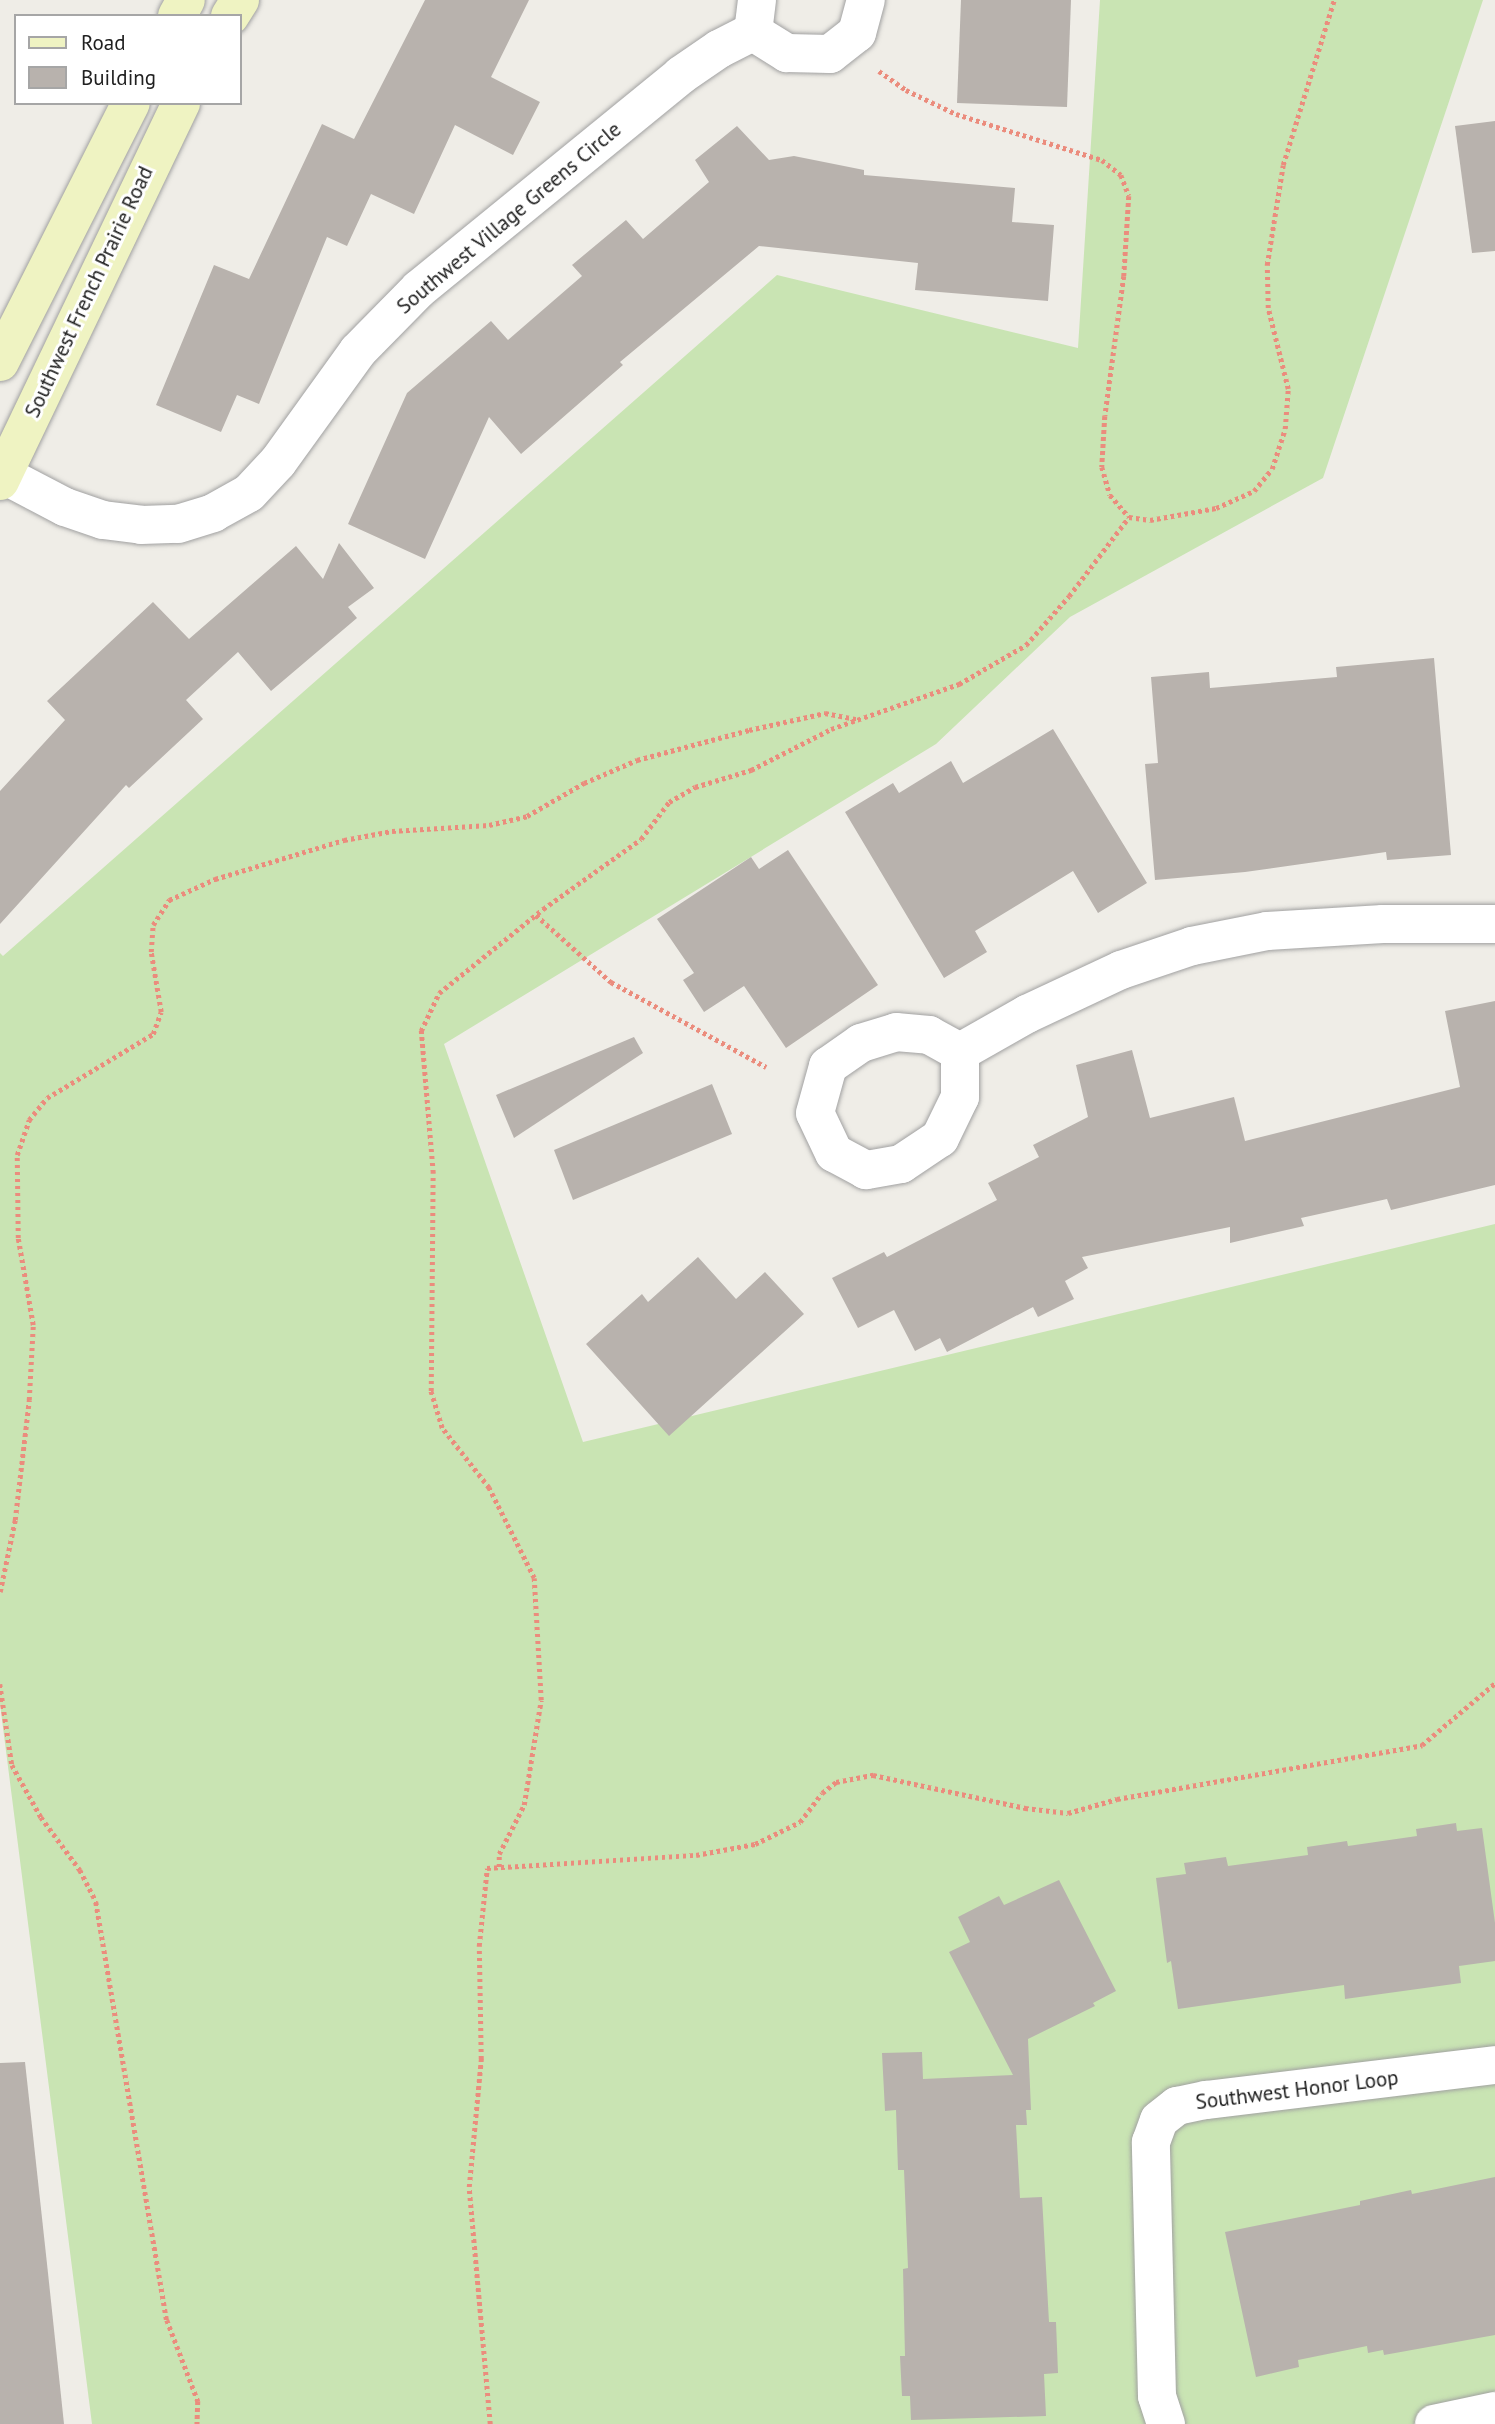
<!DOCTYPE html>
<style>
body{margin:0}
#map{position:relative;width:1495px;height:2424px;overflow:hidden;background:#efede7;font-family:"PT Sans",sans-serif}
div>[style]{position:absolute}
.grass>*{inset:0;background:#c9e4b3}
.building>*{inset:0;background:#b8b2ad}
.path>*{height:4.5px;margin-top:-2.25px;transform-origin:0;background:repeating-linear-gradient(90deg,#eb8c7d 0 3.5px,transparent 0 7px)}
.roads{filter:drop-shadow(0 0 2px #a1a1a1) drop-shadow(0 0 2px #a1a1a1)}
.street>*{height:38px;margin:-19px;padding:0 19px;transform-origin:19px;border-radius:19px;background:#fff}
.secondary>*{height:38px;margin:-19px;padding:0 19px;transform-origin:19px;border-radius:19px;background:#eff3c2}
span{translate:-50% -50%;white-space:nowrap;text-align:center;line-height:1.15;-webkit-text-stroke:6px #fff;paint-order:stroke}
.street-label{font-size:21px;color:#202020}
.legend{position:absolute;left:14px;top:14px;width:228px;height:91px;box-sizing:border-box;background:#fff;border:2px solid #a6a6a6;margin:0;padding:9px 12px;list-style:none;font-size:21px;color:#202020}
.legend li{display:flex;align-items:center;gap:14px;height:35px}
.legend b{width:35px;border:2px solid #a6a6a6}
</style>
<div id="map">
<div class="grass">
<div style="clip-path:polygon(1100px 0,1483px 0,1323px 478px,1070px 617px,936px 744px,444px 1044px,583px 1442px,1495px 1224px,1495px 2424px,92px 2424px,0 1704px,0 953px,3px 956px,777px 275px,1078px 348px)"></div>
</div>
<div class="building">
<div style="clip-path:polygon(425px 0,529px 0,491px 77px,540px 102px,513px 155px,455px 125px,414px 214px,371px 194px,347px 246px,327px 237px,259px 404px,237px 395px,221px 432px,156px 405px,214px 265px,249px 279px,322px 124px,354px 139px)"></div>
<div style="clip-path:polygon(961px 0,1071px 0,1067px 107px,957px 103px)"></div>
<div style="clip-path:polygon(1495px 121px,1495px 251px,1472px 253px,1455px 126px)"></div>
<div style="clip-path:polygon(737px 126px,769px 160px,794px 156px,864px 170px,864px 175px,1015px 188px,1012px 222px,1054px 225px,1048px 301px,915px 290px,918px 263px,759px 246px,620px 362px,623px 365px,521px 454px,489px 417px,425px 559px,348px 524px,407px 393px,491px 321px,508px 340px,582px 276px,572px 265px,626px 220px,643px 239px,709px 182px,695px 160px)"></div>
<div style="clip-path:polygon(339px 543px,374px 588px,348px 607px,357px 618px,271px 691px,238px 652px,186px 700px,203px 719px,129px 788px,126px 785px,0 924px,0 791px,65px 720px,47px 701px,153px 602px,189px 639px,296px 546px,323px 579px)"></div>
<div style="clip-path:polygon(1434px 658px,1451px 855px,1387px 860px,1386px 852px,1245px 872px,1155px 880px,1145px 764px,1158px 763px,1151px 677px,1209px 672px,1210px 688px,1337px 677px,1336px 667px)"></div>
<div style="clip-path:polygon(1053px 729px,1147px 883px,1098px 913px,1073px 871px,975px 931px,987px 952px,944px 978px,845px 812px,893px 783px,899px 793px,951px 761px,963px 783px)"></div>
<div style="clip-path:polygon(788px 850px,878px 985px,786px 1048px,744px 986px,704px 1012px,683px 980px,694px 973px,657px 919px,751px 857px,759px 869px)"></div>
<div style="clip-path:polygon(1495px 1001px,1495px 1185px,1391px 1210px,1387px 1199px,1301px 1218px,1304px 1226px,1230px 1243px,1230px 1227px,1082px 1257px,1088px 1268px,1065px 1281px,1074px 1299px,1038px 1317px,1033px 1307px,947px 1352px,940px 1338px,915px 1351px,894px 1310px,858px 1328px,832px 1278px,884px 1252px,887px 1257px,997px 1200px,988px 1183px,1039px 1157px,1033px 1145px,1088px 1117px,1076px 1065px,1132px 1050px,1150px 1118px,1234px 1097px,1245px 1141px,1460px 1087px,1445px 1011px)"></div>
<div style="clip-path:polygon(634px 1037px,643px 1053px,514px 1138px,496px 1095px)"></div>
<div style="clip-path:polygon(712px 1084px,732px 1134px,573px 1200px,554px 1150px)"></div>
<div style="clip-path:polygon(698px 1257px,736px 1299px,765px 1272px,804px 1314px,669px 1436px,586px 1344px,642px 1294px,648px 1302px)"></div>
<div style="clip-path:polygon(1456px 1823px,1457px 1831px,1482px 1828px,1495px 1923px,1495px 1961px,1459px 1966px,1461px 1983px,1345px 1999px,1344px 1985px,1178px 2009px,1171px 1961px,1167px 1963px,1156px 1878px,1186px 1874px,1184px 1863px,1226px 1857px,1228px 1866px,1308px 1855px,1307px 1847px,1347px 1841px,1348px 1846px,1417px 1836px,1416px 1829px)"></div>
<div style="clip-path:polygon(1059px 1880px,1116px 1991px,1093px 2003px,1095px 2006px,1028px 2039px,1031px 2110px,1026px 2110px,1027px 2125px,1016px 2125px,1020px 2198px,1042px 2197px,1049px 2322px,1056px 2322px,1058px 2373px,1044px 2374px,1046px 2416px,911px 2420px,910px 2396px,902px 2396px,900px 2356px,905px 2356px,903px 2269px,908px 2268px,904px 2170px,898px 2170px,896px 2110px,885px 2111px,882px 2053px,922px 2052px,923px 2079px,1013px 2075px,949px 1952px,970px 1942px,958px 1917px,999px 1896px,1004px 1905px)"></div>
<div style="clip-path:polygon(25px 2062px,48px 2273px,64px 2424px,0 2424px,0 2063px)"></div>
<div style="clip-path:polygon(1495px 2177px,1495px 2335px,1384px 2355px,1383px 2350px,1368px 2353px,1367px 2346px,1298px 2360px,1299px 2367px,1256px 2377px,1225px 2232px,1360px 2205px,1360px 2201px,1411px 2190px,1412px 2194px)"></div>
</div>
<div class="path">
<div style="left:879px;top:71px;width:33px;rotate:35deg"></div>
<div style="left:906px;top:90px;width:55px;rotate:25.6deg"></div>
<div style="left:956px;top:114px;width:153px;rotate:17.5deg"></div>
<div style="left:1102px;top:160px;width:24px;rotate:38deg"></div>
<div style="left:1121px;top:175px;width:22px;rotate:69deg"></div>
<div style="left:1129px;top:196px;width:80px;rotate:93.6deg"></div>
<div style="left:1124px;top:276px;width:141px;rotate:97.7deg"></div>
<div style="left:1105px;top:416px;width:51px;rotate:93.4deg"></div>
<div style="left:1102px;top:467px;width:29px;rotate:74deg"></div>
<div style="left:1110px;top:495px;width:29px;rotate:49deg"></div>
<div style="left:1129px;top:517px;width:21px;rotate:8deg"></div>
<div style="left:1150px;top:520px;width:67px;rotate:-10.3deg"></div>
<div style="left:1216px;top:508px;width:42px;rotate:-24.1deg"></div>
<div style="left:1254px;top:491px;width:28px;rotate:-51deg"></div>
<div style="left:1272px;top:469px;width:42px;rotate:-72deg"></div>
<div style="left:1285px;top:429px;width:40px;rotate:-85.7deg"></div>
<div style="left:1288px;top:389px;width:83px;rotate:-103.9deg"></div>
<div style="left:1268px;top:308px;width:43px;rotate:-91.3deg"></div>
<div style="left:1267px;top:265px;width:101px;rotate:-80.9deg"></div>
<div style="left:1283px;top:165px;width:173px;rotate:-72.8deg"></div>
<div style="left:536px;top:915px;width:101px;rotate:41.8deg"></div>
<div style="left:611px;top:982px;width:177px;rotate:28.7deg"></div>
<div style="left:0;top:1592px;width:74px;rotate:-78.2deg"></div>
<div style="left:15px;top:1520px;width:121px;rotate:-83.3deg"></div>
<div style="left:29px;top:1400px;width:75px;rotate:-86.9deg"></div>
<div style="left:33px;top:1325px;width:88px;rotate:-99.8deg"></div>
<div style="left:18px;top:1238px;width:83px;rotate:-90.7deg"></div>
<div style="left:17px;top:1155px;width:37px;rotate:-71deg"></div>
<div style="left:29px;top:1120px;width:28px;rotate:-51deg"></div>
<div style="left:47px;top:1098px;width:124px;rotate:-31.1deg"></div>
<div style="left:153px;top:1034px;width:23px;rotate:-70deg"></div>
<div style="left:161px;top:1012px;width:61px;rotate:-99.5deg"></div>
<div style="left:151px;top:952px;width:27px;rotate:-86deg"></div>
<div style="left:153px;top:925px;width:30px;rotate:-57deg"></div>
<div style="left:169px;top:900px;width:51px;rotate:-24.5deg"></div>
<div style="left:215px;top:879px;width:135px;rotate:-16.8deg"></div>
<div style="left:344px;top:840px;width:49px;rotate:-10.6deg"></div>
<div style="left:392px;top:831px;width:97px;rotate:-3.5deg"></div>
<div style="left:489px;top:825px;width:39px;rotate:-13deg"></div>
<div style="left:527px;top:816px;width:66px;rotate:-30.1deg"></div>
<div style="left:584px;top:783px;width:58px;rotate:-23.5deg"></div>
<div style="left:637px;top:760px;width:116px;rotate:-15deg"></div>
<div style="left:749px;top:730px;width:78px;rotate:-12.6deg"></div>
<div style="left:825px;top:713px;width:32px;rotate:11deg"></div>
<div style="left:0;top:1684px;width:82px;rotate:81.6deg"></div>
<div style="left:12px;top:1765px;width:60px;rotate:60.9deg"></div>
<div style="left:41px;top:1817px;width:66px;rotate:53.7deg"></div>
<div style="left:80px;top:1870px;width:36px;rotate:63deg"></div>
<div style="left:96px;top:1902px;width:424px;rotate:80.4deg"></div>
<div style="left:167px;top:2320px;width:87px;rotate:69.1deg"></div>
<div style="left:198px;top:2401px;width:23px;rotate:92deg"></div>
<div style="left:499px;top:1867px;width:13px;rotate:-90deg"></div>
<div style="left:499px;top:1854px;width:55px;rotate:-63deg"></div>
<div style="left:524px;top:1805px;width:106px;rotate:-80.8deg"></div>
<div style="left:541px;top:1700px;width:122px;rotate:-93.3deg"></div>
<div style="left:534px;top:1578px;width:101px;rotate:-116.6deg"></div>
<div style="left:489px;top:1488px;width:76px;rotate:-128.1deg"></div>
<div style="left:442px;top:1428px;width:39px;rotate:-107deg"></div>
<div style="left:431px;top:1391px;width:218px;rotate:-89.5deg"></div>
<div style="left:433px;top:1173px;width:143px;rotate:-94.8deg"></div>
<div style="left:421px;top:1031px;width:42px;rotate:-64.7deg"></div>
<div style="left:439px;top:993px;width:134px;rotate:-38.9deg"></div>
<div style="left:543px;top:909px;width:120px;rotate:-35.5deg"></div>
<div style="left:641px;top:839px;width:46px;rotate:-52.9deg"></div>
<div style="left:669px;top:802px;width:30px;rotate:-30deg"></div>
<div style="left:695px;top:787px;width:59px;rotate:-16.9deg"></div>
<div style="left:751px;top:770px;width:90px;rotate:-27.1deg"></div>
<div style="left:831px;top:729px;width:136px;rotate:-19.4deg"></div>
<div style="left:959px;top:684px;width:78px;rotate:-30.2deg"></div>
<div style="left:1026px;top:645px;width:65px;rotate:-48.7deg"></div>
<div style="left:1069px;top:596px;width:99px;rotate:-52.8deg"></div>
<div style="left:490px;top:2424px;width:238px;rotate:-95.1deg"></div>
<div style="left:469px;top:2187px;width:129px;rotate:-84.6deg"></div>
<div style="left:481px;top:2059px;width:113px;rotate:-91deg"></div>
<div style="left:479px;top:1946px;width:78px;rotate:-84.1deg"></div>
<div style="left:487px;top:1868px;width:209px;rotate:-3.6deg"></div>
<div style="left:696px;top:1855px;width:60px;rotate:-10.6deg"></div>
<div style="left:755px;top:1844px;width:50px;rotate:-26.1deg"></div>
<div style="left:800px;top:1822px;width:36px;rotate:-53deg"></div>
<div style="left:822px;top:1793px;width:18px;rotate:-38deg"></div>
<div style="left:836px;top:1782px;width:38px;rotate:-11deg"></div>
<div style="left:873px;top:1775px;width:156px;rotate:12.2deg"></div>
<div style="left:1025px;top:1808px;width:43px;rotate:6.6deg"></div>
<div style="left:1068px;top:1813px;width:51px;rotate:-15.9deg"></div>
<div style="left:1117px;top:1799px;width:310px;rotate:-10deg"></div>
<div style="left:1422px;top:1745px;width:96px;rotate:-40.3deg"></div>
</div>
<div class="roads">
<div class="street">
<div style="left:757px;top:0;width:32px;rotate:97deg"></div>
<div style="left:753px;top:32px;width:40px;rotate:32deg"></div>
<div style="left:787px;top:53px;width:43px;rotate:1.3deg"></div>
<div style="left:830px;top:54px;width:34px;rotate:-38deg"></div>
<div style="left:857px;top:33px;width:34px;rotate:-75deg"></div>
<div style="left:0;top:473px;width:73px;rotate:27.6deg"></div>
<div style="left:65px;top:507px;width:40px;rotate:18.9deg"></div>
<div style="left:103px;top:520px;width:38px;rotate:7deg"></div>
<div style="left:141px;top:525px;width:37px;rotate:-2deg"></div>
<div style="left:178px;top:524px;width:37px;rotate:-17deg"></div>
<div style="left:213px;top:513px;width:41px;rotate:-29.1deg"></div>
<div style="left:249px;top:493px;width:42px;rotate:-46.9deg"></div>
<div style="left:278px;top:462px;width:137px;rotate:-54.2deg"></div>
<div style="left:358px;top:351px;width:87px;rotate:-45.5deg"></div>
<div style="left:419px;top:289px;width:338px;rotate:-39.2deg"></div>
<div style="left:681px;top:75px;width:46px;rotate:-34.4deg"></div>
<div style="left:719px;top:49px;width:38px;rotate:-27deg"></div>
<div style="left:896px;top:1032px;width:33px;rotate:5deg"></div>
<div style="left:929px;top:1035px;width:35px;rotate:29deg"></div>
<div style="left:960px;top:1052px;width:45px;rotate:90deg"></div>
<div style="left:960px;top:1097px;width:46px;rotate:116deg"></div>
<div style="left:940px;top:1138px;width:47px;rotate:146.3deg"></div>
<div style="left:901px;top:1164px;width:36px;rotate:170deg"></div>
<div style="left:866px;top:1170px;width:36px;rotate:-152deg"></div>
<div style="left:834px;top:1153px;width:44px;rotate:-115.4deg"></div>
<div style="left:815px;top:1113px;width:49px;rotate:-74.5deg"></div>
<div style="left:828px;top:1066px;width:40px;rotate:-34.9deg"></div>
<div style="left:861px;top:1043px;width:37px;rotate:-17deg"></div>
<div style="left:960px;top:1052px;width:77px;rotate:-29.6deg"></div>
<div style="left:1027px;top:1014px;width:104px;rotate:-25.1deg"></div>
<div style="left:1121px;top:970px;width:75px;rotate:-18.7deg"></div>
<div style="left:1192px;top:946px;width:76px;rotate:-11.3deg"></div>
<div style="left:1267px;top:931px;width:116px;rotate:-3.5deg"></div>
<div style="left:1383px;top:924px;width:112px"></div>
<div style="left:1166px;top:2424px;width:29px;rotate:-108deg"></div>
<div style="left:1157px;top:2396px;width:254px;rotate:-91.4deg"></div>
<div style="left:1151px;top:2142px;width:23px;rotate:-70deg"></div>
<div style="left:1159px;top:2120px;width:23px;rotate:-38deg"></div>
<div style="left:1177px;top:2106px;width:30px;rotate:-12deg"></div>
<div style="left:1206px;top:2100px;width:291px;rotate:-6.9deg"></div>
<div style="left:1434px;top:2424px;width:62px;rotate:-12deg"></div>
</div>
<div class="secondary">
<div style="left:177px;top:16px;width:18px;rotate:-61deg"></div>
<div style="left:230px;top:16px;width:19px;rotate:-58deg"></div>
<div style="left:0;top:362px;width:290px;rotate:-63.2deg"></div>
<div style="left:0;top:481px;width:419px;rotate:-64.4deg"></div>
</div>
</div>
<div class="street-label">
<span style="left:509px;top:218px;rotate:-40deg">Southwest Village Greens Circle</span>
<span style="left:89px;top:292px;rotate:-65deg">Southwest French Prairie Road</span>
<span style="left:1297px;top:2090px;rotate:-7deg">Southwest Honor Loop</span>
</div>
<ul class="legend">
<li><b style="height:9px;background:#eff3c2"></b>Road</li>
<li><b style="height:19px;background:#b8b2ad"></b>Building</li>
</ul>
</div>
